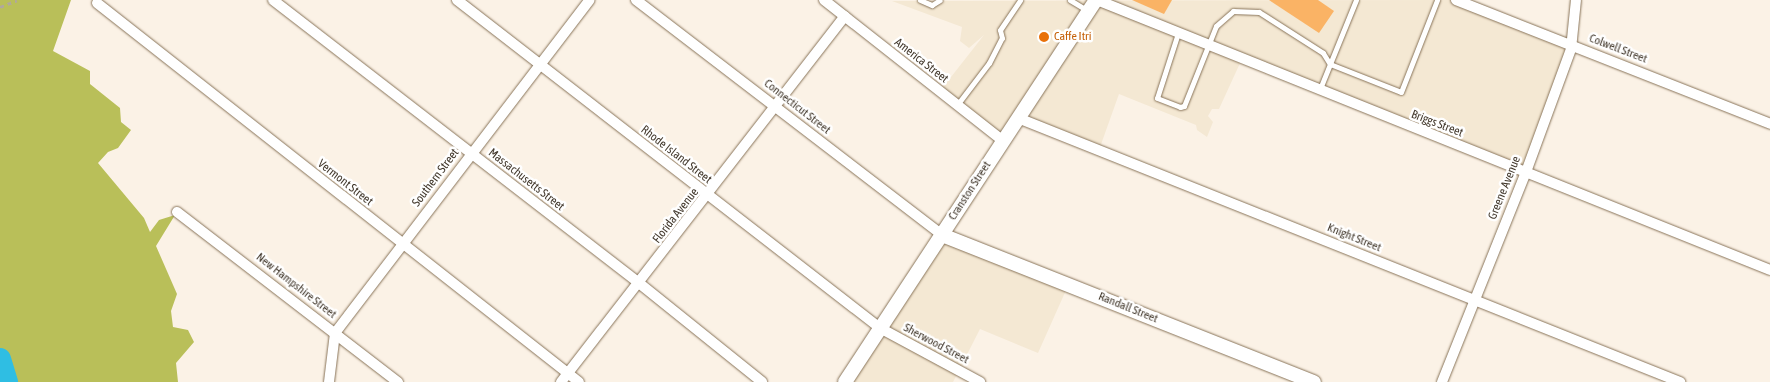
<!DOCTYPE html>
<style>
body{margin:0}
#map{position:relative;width:1770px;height:382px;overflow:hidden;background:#fbf2e6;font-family:"Asap Condensed",sans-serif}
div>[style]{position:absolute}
.commercial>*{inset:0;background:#f4e8d3}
.forest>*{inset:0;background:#b9bf59}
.river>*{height:22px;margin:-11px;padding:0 11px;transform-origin:11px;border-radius:11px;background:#2fbee3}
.building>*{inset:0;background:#fab365}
.path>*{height:2.5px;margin-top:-1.25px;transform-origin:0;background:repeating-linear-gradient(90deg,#b1a89c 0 4px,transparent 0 8px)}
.roads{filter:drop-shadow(0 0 1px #887358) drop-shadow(0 0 1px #887358)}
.lane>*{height:5px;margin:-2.5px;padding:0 2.5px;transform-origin:2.5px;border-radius:2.5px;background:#fff}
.street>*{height:10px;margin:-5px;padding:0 5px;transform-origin:5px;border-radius:5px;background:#fff}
.secondary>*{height:14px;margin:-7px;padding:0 7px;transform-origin:7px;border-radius:7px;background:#fff}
.dots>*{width:14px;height:14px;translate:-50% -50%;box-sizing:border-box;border:2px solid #fff;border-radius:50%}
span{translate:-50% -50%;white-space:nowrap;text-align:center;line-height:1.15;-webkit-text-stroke:5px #fff;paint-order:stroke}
.food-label{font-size:12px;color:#c56008}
.left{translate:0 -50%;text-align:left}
.street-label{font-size:12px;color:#43392d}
</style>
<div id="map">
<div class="commercial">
<div style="clip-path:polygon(1458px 0,1570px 48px,1527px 170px,1241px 61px,1219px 109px,1212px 109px,1208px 116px,1213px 122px,1207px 137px,1197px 130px,1196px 125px,1119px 94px,1099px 150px,1020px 120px,1003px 139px,940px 91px,984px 35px,969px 48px,960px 41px,962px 27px,892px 1px)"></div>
<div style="clip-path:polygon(939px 240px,1067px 288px,1038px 353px,980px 329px,953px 382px,845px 382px)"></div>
</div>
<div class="forest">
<div style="clip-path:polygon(0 0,71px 0,53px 51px,90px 71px,90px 84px,120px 108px,121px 122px,131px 130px,118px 148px,108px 152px,98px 163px,144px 218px,150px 232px,159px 220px,175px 215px,156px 246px,177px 294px,171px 311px,173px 327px,188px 330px,194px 342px,176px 363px,178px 382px,0 382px)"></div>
</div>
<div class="river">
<div style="left:0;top:359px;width:24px;rotate:73deg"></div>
</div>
<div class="building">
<div style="clip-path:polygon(1132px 0,1172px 0,1164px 14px)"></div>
<div style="clip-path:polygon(1269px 0,1318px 0,1334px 11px,1319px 33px)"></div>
</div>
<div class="path">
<div style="left:0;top:7px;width:18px;rotate:-22deg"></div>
</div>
<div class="roads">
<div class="lane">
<div style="left:920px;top:0;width:13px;rotate:23deg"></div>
<div style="left:932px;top:5px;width:9px;rotate:-32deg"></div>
<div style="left:1070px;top:0;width:21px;rotate:31deg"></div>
<div style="left:1356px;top:0;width:69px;rotate:112.1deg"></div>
<div style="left:1330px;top:64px;width:76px;rotate:21.5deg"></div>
<div style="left:1401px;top:92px;width:99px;rotate:-68.6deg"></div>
<div style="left:1178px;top:33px;width:68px;rotate:107.9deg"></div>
<div style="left:1157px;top:98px;width:25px;rotate:21deg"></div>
<div style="left:1180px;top:107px;width:4px;rotate:-14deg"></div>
<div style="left:1184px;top:106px;width:86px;rotate:-68.2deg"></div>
<div style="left:1216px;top:26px;width:23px;rotate:-41deg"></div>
<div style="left:1233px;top:11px;width:26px;rotate:2deg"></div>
<div style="left:1259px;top:12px;width:76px;rotate:32.6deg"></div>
<div style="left:1323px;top:53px;width:13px;rotate:58deg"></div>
<div style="left:1330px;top:64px;width:29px;rotate:112deg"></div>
<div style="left:957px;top:105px;width:53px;rotate:-52.7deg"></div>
<div style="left:989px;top:63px;width:28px;rotate:-63deg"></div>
<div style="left:1002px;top:38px;width:8px;rotate:-104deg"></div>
<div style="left:1000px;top:30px;width:36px;rotate:-56deg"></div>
</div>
<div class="street">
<div style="left:273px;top:0;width:463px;rotate:37.7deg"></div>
<div style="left:639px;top:283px;width:158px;rotate:38.8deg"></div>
<div style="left:457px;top:0;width:535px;rotate:37.79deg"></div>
<div style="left:880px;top:328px;width:114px;rotate:28.4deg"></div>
<div style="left:636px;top:0;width:386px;rotate:37.5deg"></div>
<div style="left:824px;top:0;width:228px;rotate:38.2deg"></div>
<div style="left:1097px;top:0;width:725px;rotate:21.86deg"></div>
<div style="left:1456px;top:0;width:338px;rotate:21.5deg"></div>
<div style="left:97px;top:3px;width:613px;rotate:38.18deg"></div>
<div style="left:1018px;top:118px;width:713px;rotate:21.74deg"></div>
<div style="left:177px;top:212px;width:279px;rotate:37.6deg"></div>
<div style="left:329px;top:382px;width:49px;rotate:-83deg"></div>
<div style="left:335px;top:333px;width:419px;rotate:-52.6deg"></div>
<div style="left:561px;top:382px;width:463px;rotate:-52.2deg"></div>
<div style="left:1442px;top:382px;width:226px;rotate:-68.2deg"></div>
<div style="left:1526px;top:172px;width:131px;rotate:-69.9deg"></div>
<div style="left:1571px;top:49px;width:49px;rotate:-84.2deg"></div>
</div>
<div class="secondary">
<div style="left:942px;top:235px;width:400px;rotate:21.6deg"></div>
<div style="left:845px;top:382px;width:457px;rotate:-56.7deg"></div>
</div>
</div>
<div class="dots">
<div style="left:1044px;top:37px;background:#e8710a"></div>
</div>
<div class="food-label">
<span class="left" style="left:1054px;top:37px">Caffe Itri</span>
</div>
<div class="street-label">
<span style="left:1618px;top:49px;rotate:21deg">Colwell Street</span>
<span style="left:921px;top:61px;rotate:38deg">America Street</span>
<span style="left:797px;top:107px;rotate:38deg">Connecticut Street</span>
<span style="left:1437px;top:124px;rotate:21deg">Briggs Street</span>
<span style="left:676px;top:155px;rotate:38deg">Rhode Island Street</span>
<span style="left:436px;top:178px;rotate:-53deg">Southern Street</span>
<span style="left:526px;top:180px;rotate:38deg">Massachusetts Street</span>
<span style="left:345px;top:183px;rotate:38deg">Vermont Street</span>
<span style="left:1505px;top:188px;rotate:-68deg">Greene Avenue</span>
<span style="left:970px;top:191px;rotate:-57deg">Cranston Street</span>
<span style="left:676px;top:216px;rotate:-52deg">Florida Avenue</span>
<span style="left:1354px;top:238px;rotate:22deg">Knight Street</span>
<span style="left:296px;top:286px;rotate:38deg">New Hampshire Street</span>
<span style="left:1128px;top:308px;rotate:22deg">Randall Street</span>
<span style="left:936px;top:344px;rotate:28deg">Sherwood Street</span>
</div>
</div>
